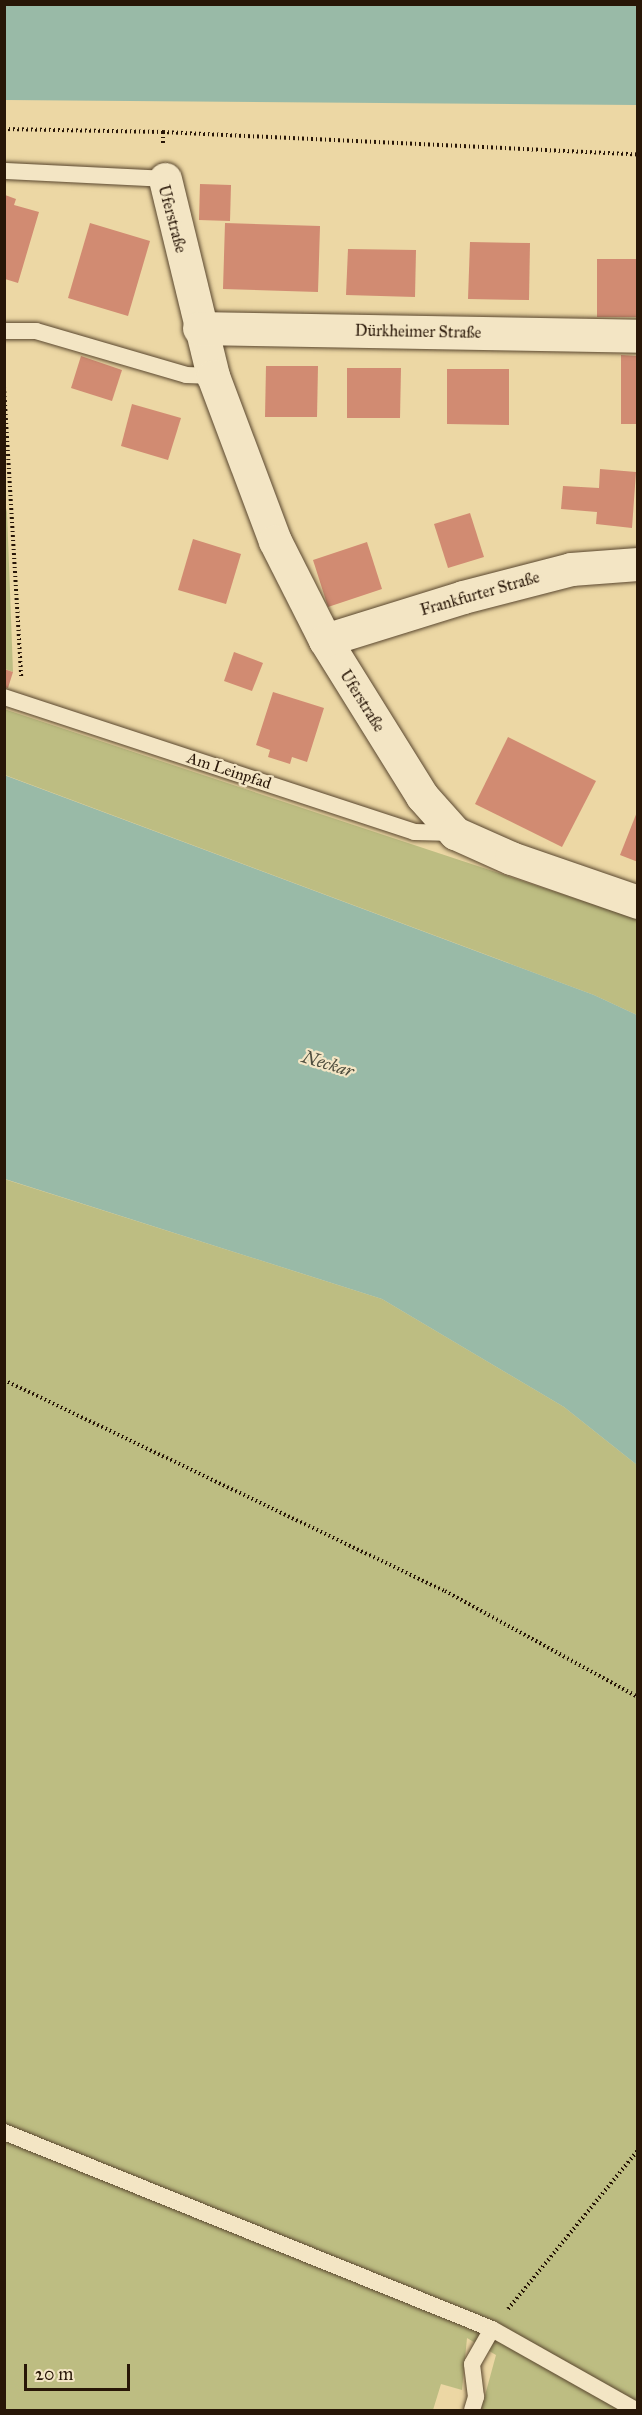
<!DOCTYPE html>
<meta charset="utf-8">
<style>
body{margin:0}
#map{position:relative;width:642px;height:2415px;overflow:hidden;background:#ecd7a4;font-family:"IM FELL Great Primer",serif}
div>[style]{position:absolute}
.green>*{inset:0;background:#bdbd82}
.water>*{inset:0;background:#99baa7}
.building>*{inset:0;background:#d18b72}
.path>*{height:4px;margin-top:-2px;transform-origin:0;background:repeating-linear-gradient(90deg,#281607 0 1.5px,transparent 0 4.5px)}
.roads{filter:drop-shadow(0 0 2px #59462e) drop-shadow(0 0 2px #59462e)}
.service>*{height:16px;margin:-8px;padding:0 8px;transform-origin:8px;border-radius:8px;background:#f3e5c4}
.minor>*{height:33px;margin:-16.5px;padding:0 16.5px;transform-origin:16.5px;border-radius:16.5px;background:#f3e5c4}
span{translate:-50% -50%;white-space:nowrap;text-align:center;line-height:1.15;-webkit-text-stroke:4.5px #f3e5c4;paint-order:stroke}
.street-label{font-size:16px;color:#281607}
.water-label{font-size:18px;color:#504f3f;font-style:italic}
.frame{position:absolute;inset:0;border:6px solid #281607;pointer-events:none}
.scale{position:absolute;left:24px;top:2364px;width:106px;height:27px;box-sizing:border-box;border:3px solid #281607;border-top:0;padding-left:8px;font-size:18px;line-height:21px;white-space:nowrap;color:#281607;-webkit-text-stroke:4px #f3e5c4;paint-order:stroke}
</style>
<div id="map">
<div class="green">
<div style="clip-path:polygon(4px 501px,7px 512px,13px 672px,5px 669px)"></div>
<div style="clip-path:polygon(4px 709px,637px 919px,637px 1015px,594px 995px,5px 775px)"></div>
<div style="clip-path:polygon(4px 1179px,382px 1299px,564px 1407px,637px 1465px,637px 2410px,481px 2410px,496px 2355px,467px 2338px,462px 2390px,441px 2384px,433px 2410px,5px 2410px)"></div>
</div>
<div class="water">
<div style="clip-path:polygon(5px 4px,637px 5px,637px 105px,5px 100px)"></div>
<div style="clip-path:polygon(4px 775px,594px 995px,637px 1015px,637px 1465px,564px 1407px,382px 1299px,5px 1179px)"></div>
</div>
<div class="building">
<div style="clip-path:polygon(200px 184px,231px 185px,230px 221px,199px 220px)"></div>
<div style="clip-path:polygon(5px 195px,16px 199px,14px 205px,39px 212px,18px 283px,5px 279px)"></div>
<div style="clip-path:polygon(90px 223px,150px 241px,128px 316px,68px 298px)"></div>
<div style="clip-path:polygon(225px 223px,320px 226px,318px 292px,223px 289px)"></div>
<div style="clip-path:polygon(470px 242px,530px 243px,529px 300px,468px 299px)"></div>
<div style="clip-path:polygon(348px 249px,416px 250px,415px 297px,346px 295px)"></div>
<div style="clip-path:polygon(597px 259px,638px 259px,638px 317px,597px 317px)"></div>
<div style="clip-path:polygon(621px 355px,638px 356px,638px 424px,621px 424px)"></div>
<div style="clip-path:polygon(81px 356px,122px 370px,112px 401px,71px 388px)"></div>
<div style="clip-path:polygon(266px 366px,318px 366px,317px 417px,265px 417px)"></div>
<div style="clip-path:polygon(347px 368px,401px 368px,400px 418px,347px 418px)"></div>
<div style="clip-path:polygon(447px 369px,509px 369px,509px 425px,447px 424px)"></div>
<div style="clip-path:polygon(132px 404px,181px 418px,168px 460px,121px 446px)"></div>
<div style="clip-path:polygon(600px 469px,636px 472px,632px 528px,596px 524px,597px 512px,561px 509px,563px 486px,599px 488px)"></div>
<div style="clip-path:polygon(470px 513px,484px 557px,448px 568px,434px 524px)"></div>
<div style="clip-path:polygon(193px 539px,241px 554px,226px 604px,178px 590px)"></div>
<div style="clip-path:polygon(367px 542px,382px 589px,328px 607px,313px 560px)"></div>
<div style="clip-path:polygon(234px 652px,263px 663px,252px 691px,224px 681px)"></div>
<div style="clip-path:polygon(4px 669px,13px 672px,8px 688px,4px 687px)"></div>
<div style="clip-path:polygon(273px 692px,324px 708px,307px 762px,292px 757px,290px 764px,268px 757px,270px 750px,256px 745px)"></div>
<div style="clip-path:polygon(508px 737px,596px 781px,562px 847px,475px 804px)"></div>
<div style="clip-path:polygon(637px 812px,638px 812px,638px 862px,620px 855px)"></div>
</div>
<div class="path">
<div style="left:4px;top:129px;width:159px;rotate:1.1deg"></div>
<div style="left:163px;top:132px;width:476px;rotate:2.7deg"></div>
<div style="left:163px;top:132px;width:14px;rotate:90deg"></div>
<div style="left:4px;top:387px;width:290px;rotate:86.6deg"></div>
<div style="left:4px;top:1380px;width:489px;rotate:25.6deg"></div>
<div style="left:445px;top:1591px;width:220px;rotate:28.8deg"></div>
<div style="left:508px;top:2309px;width:205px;rotate:-50.7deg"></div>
</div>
<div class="roads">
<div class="service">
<div style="left:4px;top:171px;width:161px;rotate:2.8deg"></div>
<div style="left:4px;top:331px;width:32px"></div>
<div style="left:36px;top:331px;width:156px;rotate:16.3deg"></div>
<div style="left:186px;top:375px;width:27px;rotate:2deg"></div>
<div style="left:4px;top:697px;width:432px;rotate:18.2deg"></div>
<div style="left:414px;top:832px;width:40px;rotate:1.4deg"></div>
<div style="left:4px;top:2132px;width:526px;rotate:21.98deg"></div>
<div style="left:492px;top:2329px;width:165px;rotate:29.4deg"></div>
<div style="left:472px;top:2410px;width:14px;rotate:-73deg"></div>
<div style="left:476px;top:2397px;width:33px;rotate:-97deg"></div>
<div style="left:472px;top:2364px;width:40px;rotate:-60.3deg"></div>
</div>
<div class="minor">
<div style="left:165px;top:179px;width:203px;rotate:76.3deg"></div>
<div style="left:213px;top:376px;width:176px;rotate:69.4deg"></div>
<div style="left:275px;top:541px;width:111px;rotate:63.2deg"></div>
<div style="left:325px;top:640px;width:184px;rotate:58.1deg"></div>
<div style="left:422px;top:796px;width:50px;rotate:48.3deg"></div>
<div style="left:455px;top:833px;width:61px;rotate:24.1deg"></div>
<div style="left:511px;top:858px;width:134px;rotate:19.1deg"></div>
<div style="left:199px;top:328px;width:439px;rotate:1deg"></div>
<div style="left:325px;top:640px;width:145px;rotate:-17.3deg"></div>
<div style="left:463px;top:597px;width:112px;rotate:-14.5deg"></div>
<div style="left:571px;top:569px;width:67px;rotate:-4.3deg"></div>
</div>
</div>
<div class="street-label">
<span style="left:172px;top:219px;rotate:75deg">Uferstraße</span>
<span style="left:418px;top:332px;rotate:1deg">Dürkheimer Straße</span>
<span style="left:480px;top:594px;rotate:-16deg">Frankfurter Straße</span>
<span style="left:362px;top:701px;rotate:58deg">Uferstraße</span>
<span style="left:229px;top:771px;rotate:18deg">Am Leinpfad</span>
</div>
<div class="water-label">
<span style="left:328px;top:1064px;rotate:17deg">Neckar</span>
</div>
<div class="frame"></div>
<div class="scale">20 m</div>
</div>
